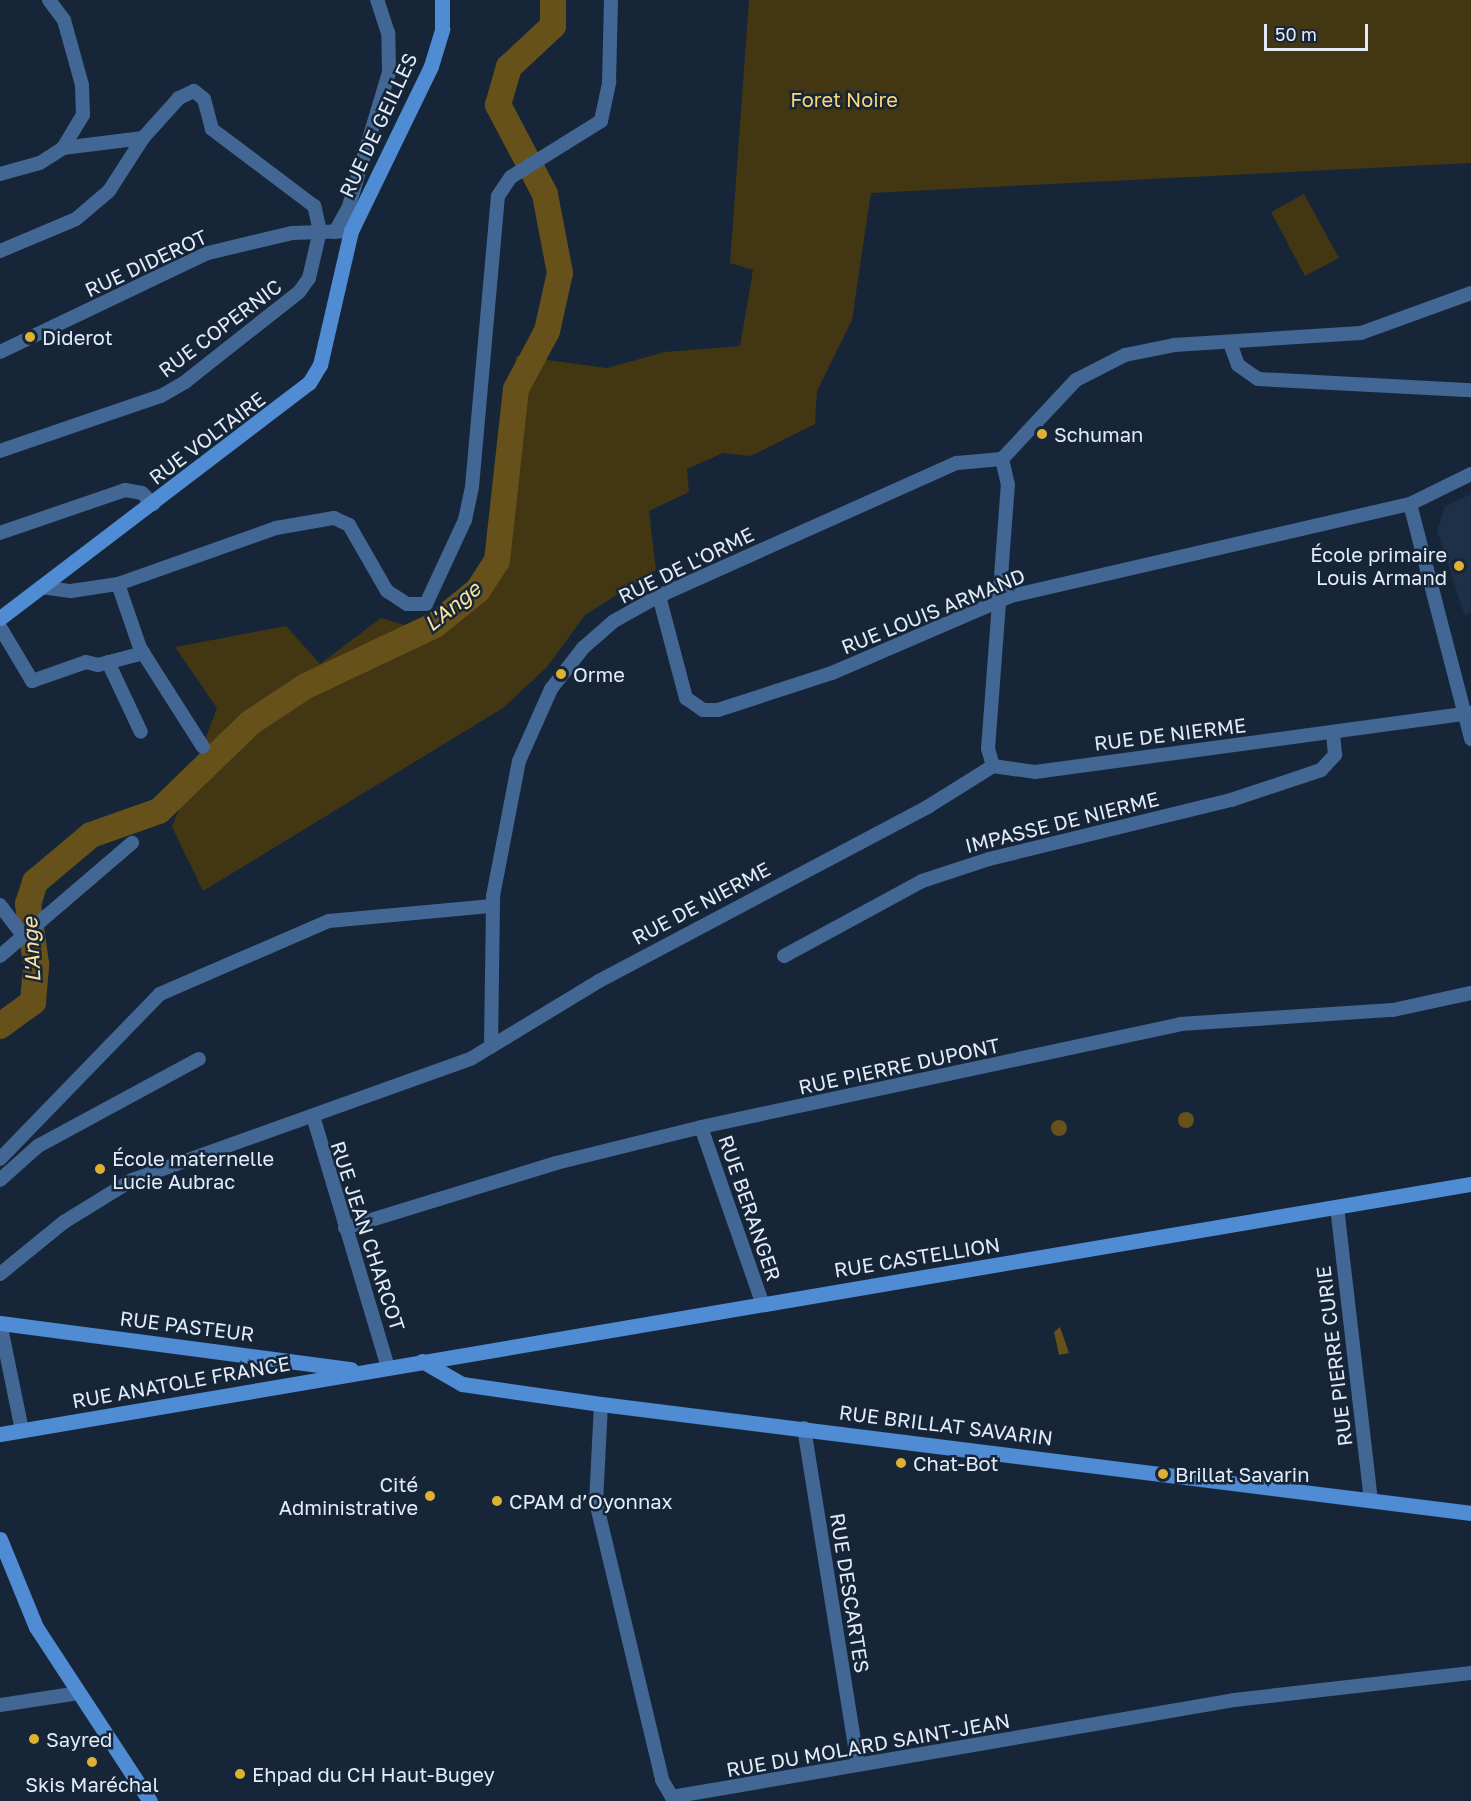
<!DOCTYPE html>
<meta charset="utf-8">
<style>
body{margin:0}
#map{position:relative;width:1471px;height:1801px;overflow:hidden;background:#162638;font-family:"Golos Text",sans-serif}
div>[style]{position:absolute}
.built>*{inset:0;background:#1d3048}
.green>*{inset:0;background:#433613}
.water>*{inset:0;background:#66511b}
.round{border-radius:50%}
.river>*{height:26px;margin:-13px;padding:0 13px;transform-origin:13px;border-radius:13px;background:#66511b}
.street>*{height:14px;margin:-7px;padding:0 7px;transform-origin:7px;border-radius:7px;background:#426794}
.secondary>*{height:15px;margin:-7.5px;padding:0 7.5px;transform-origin:7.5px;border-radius:7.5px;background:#4f8cd4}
.dots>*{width:16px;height:16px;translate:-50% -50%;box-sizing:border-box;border:3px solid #162638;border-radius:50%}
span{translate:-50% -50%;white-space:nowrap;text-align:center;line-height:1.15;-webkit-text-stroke:5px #162638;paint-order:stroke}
.park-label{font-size:20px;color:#fdd673}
.street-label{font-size:20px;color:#e2ecf8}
.poi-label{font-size:20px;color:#e2ecf8}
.left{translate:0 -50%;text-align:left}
.right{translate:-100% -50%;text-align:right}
.water-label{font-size:21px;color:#fde099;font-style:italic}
.scale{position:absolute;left:1264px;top:24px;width:104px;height:27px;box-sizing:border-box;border:3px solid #e2ecf8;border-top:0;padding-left:8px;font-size:18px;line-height:21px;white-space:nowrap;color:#e2ecf8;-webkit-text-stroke:4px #162638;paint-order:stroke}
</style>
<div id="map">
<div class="built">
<div style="clip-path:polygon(1471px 494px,1471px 613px,1465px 616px,1437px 531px,1445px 506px)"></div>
</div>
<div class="green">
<div style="clip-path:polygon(749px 0,1471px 0,1471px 163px,871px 193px,852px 320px,817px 391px,815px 424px,751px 456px,723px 453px,687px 469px,689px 492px,649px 511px,656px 570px,585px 615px,547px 667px,503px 708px,203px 891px,172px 827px,217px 708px,175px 647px,286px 626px,320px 664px,381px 618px,411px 627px,466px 595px,490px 552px,516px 356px,607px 368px,665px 352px,740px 346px,753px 270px,730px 263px)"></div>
<div style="clip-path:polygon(1304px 194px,1339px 258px,1305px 276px,1271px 212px)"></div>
</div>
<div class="water">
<div class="round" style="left:1178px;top:1112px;width:16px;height:16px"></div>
<div class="round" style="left:1051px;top:1120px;width:16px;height:16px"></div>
<div style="clip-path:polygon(1060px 1327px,1069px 1353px,1059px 1355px,1054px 1332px)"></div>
</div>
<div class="river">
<div style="left:0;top:1026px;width:41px;rotate:-36deg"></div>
<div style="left:33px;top:1002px;width:38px;rotate:-85deg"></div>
<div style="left:36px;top:964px;width:61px;rotate:-97.6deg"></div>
<div style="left:28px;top:904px;width:23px;rotate:-72deg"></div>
<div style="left:35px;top:882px;width:73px;rotate:-40deg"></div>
<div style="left:91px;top:835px;width:72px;rotate:-19.4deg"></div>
<div style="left:159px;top:811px;width:127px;rotate:-44deg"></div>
<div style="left:250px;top:723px;width:67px;rotate:-33.5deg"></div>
<div style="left:306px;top:686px;width:143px;rotate:-25.3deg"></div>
<div style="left:435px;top:625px;width:55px;rotate:-39.1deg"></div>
<div style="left:478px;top:590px;width:35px;rotate:-57deg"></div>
<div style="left:497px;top:561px;width:173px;rotate:-83.7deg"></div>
<div style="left:516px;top:389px;width:66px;rotate:-61.9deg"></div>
<div style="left:547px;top:331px;width:59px;rotate:-77.4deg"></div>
<div style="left:560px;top:273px;width:80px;rotate:-100.8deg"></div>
<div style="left:545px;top:194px;width:101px;rotate:-117.8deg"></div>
<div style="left:498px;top:105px;width:40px;rotate:-74deg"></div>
<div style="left:509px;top:67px;width:60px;rotate:-43deg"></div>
<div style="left:553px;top:26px;width:26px;rotate:-90deg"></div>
</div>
<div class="street">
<div style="left:0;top:174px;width:41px;rotate:-15.4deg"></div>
<div style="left:40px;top:163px;width:27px;rotate:-33deg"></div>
<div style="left:63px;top:148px;width:39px;rotate:-59deg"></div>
<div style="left:83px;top:115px;width:30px;rotate:-92deg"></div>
<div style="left:82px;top:85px;width:67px;rotate:-105.5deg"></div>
<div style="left:64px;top:20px;width:25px;rotate:-127deg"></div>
<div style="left:335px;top:232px;width:26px;rotate:-61deg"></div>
<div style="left:348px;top:209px;width:143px;rotate:-73.3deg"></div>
<div style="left:389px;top:72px;width:39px;rotate:-91deg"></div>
<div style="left:388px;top:33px;width:35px;rotate:-108deg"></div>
<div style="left:0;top:251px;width:82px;rotate:-22.8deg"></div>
<div style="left:76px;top:219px;width:43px;rotate:-40.3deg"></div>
<div style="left:109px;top:191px;width:63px;rotate:-57.3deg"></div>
<div style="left:1230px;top:343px;width:23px;rotate:70deg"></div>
<div style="left:1238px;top:365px;width:24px;rotate:35deg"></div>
<div style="left:1258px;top:379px;width:213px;rotate:3deg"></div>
<div style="left:0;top:352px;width:230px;rotate:-25.5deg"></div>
<div style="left:208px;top:253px;width:86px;rotate:-13.4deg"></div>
<div style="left:292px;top:233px;width:59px;rotate:-1.9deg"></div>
<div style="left:0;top:451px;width:170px;rotate:-18.9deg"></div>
<div style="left:161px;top:396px;width:28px;rotate:-30deg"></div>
<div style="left:185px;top:382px;width:145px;rotate:-38.3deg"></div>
<div style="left:299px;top:292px;width:17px;rotate:-54deg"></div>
<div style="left:309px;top:278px;width:48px;rotate:-76.8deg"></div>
<div style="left:320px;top:231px;width:26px;rotate:-103deg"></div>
<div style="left:314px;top:206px;width:128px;rotate:-143deg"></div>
<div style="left:212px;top:129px;width:31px;rotate:-105deg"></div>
<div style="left:204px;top:99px;width:13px;rotate:-141deg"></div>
<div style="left:194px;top:91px;width:17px;rotate:155deg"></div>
<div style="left:179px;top:98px;width:54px;rotate:132deg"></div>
<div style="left:143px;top:138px;width:81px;rotate:172.9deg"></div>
<div style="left:1002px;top:459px;width:108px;rotate:-46.9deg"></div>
<div style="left:1076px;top:380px;width:55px;rotate:-27deg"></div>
<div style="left:1125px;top:355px;width:50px;rotate:-11.5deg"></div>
<div style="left:1174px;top:345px;width:187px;rotate:-3.7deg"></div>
<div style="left:1361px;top:333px;width:117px;rotate:-20deg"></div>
<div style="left:1410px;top:504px;width:243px;rotate:75.4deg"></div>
<div style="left:0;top:533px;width:132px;rotate:-19deg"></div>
<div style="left:125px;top:490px;width:17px;rotate:10deg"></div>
<div style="left:142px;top:493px;width:16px;rotate:45deg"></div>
<div style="left:118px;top:584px;width:68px;rotate:71deg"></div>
<div style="left:140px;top:648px;width:117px;rotate:57.5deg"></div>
<div style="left:41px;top:587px;width:30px;rotate:8deg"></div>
<div style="left:71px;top:591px;width:48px;rotate:-8.5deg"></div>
<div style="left:118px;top:584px;width:168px;rotate:-19.5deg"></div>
<div style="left:276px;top:528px;width:59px;rotate:-9.8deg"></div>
<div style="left:334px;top:518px;width:17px;rotate:25deg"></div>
<div style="left:349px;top:525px;width:76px;rotate:60.1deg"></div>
<div style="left:387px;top:591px;width:24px;rotate:33deg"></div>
<div style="left:407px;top:604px;width:19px"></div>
<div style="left:426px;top:604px;width:93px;rotate:-65.1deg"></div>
<div style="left:465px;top:520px;width:34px;rotate:-78deg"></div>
<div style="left:472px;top:487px;width:292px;rotate:-84.9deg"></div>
<div style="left:498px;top:196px;width:23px;rotate:-56deg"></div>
<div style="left:511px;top:177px;width:106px;rotate:-31.9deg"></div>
<div style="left:601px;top:121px;width:40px;rotate:-78deg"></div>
<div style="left:609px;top:82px;width:82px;rotate:-88.6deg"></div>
<div style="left:659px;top:596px;width:106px;rotate:75.2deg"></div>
<div style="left:686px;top:698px;width:21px;rotate:35deg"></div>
<div style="left:703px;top:710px;width:15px"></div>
<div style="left:718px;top:710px;width:120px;rotate:-18deg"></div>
<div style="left:832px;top:673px;width:195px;rotate:-23.3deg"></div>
<div style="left:1011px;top:596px;width:409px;rotate:-13deg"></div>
<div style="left:1410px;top:504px;width:68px;rotate:-26.2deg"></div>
<div style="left:0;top:627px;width:63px;rotate:59.3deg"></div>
<div style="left:32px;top:681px;width:57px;rotate:-19.4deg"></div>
<div style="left:86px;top:662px;width:12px;rotate:14deg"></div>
<div style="left:98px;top:665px;width:47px;rotate:-14.9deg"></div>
<div style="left:108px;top:662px;width:77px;rotate:64.8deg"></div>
<div style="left:993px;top:766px;width:18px;rotate:-106deg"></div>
<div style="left:988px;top:749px;width:265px;rotate:-85.7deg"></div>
<div style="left:1008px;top:485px;width:27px;rotate:-103deg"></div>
<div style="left:0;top:905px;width:39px;rotate:53deg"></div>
<div style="left:0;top:956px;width:174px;rotate:-40.6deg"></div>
<div style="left:784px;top:956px;width:157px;rotate:-28.5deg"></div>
<div style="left:922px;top:881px;width:71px;rotate:-18.2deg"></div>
<div style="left:989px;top:859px;width:249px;rotate:-13.7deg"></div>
<div style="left:1231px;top:800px;width:95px;rotate:-18.4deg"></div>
<div style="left:1321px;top:770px;width:21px;rotate:-47deg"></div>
<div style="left:1335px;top:755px;width:22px;rotate:-95deg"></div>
<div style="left:491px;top:1047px;width:151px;rotate:-89.2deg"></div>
<div style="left:493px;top:896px;width:137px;rotate:-79.1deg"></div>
<div style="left:519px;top:761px;width:79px;rotate:-66deg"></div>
<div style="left:551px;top:689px;width:52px;rotate:-52deg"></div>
<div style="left:583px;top:648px;width:41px;rotate:-41.1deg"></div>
<div style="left:614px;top:621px;width:51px;rotate:-29.1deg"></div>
<div style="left:659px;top:596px;width:326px;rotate:-24.1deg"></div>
<div style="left:957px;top:463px;width:45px;rotate:-5.1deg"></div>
<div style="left:313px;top:1116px;width:262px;rotate:73.4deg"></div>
<div style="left:701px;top:1127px;width:185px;rotate:70.8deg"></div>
<div style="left:0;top:1159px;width:230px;rotate:-45.9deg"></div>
<div style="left:160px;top:994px;width:184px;rotate:-23.4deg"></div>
<div style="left:329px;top:921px;width:164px;rotate:-5.3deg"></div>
<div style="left:0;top:1180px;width:51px;rotate:-41.8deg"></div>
<div style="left:38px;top:1146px;width:183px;rotate:-28.4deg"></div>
<div style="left:1337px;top:1207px;width:295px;rotate:83.4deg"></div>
<div style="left:345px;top:1228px;width:221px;rotate:-17.1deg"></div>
<div style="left:556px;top:1163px;width:149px;rotate:-13.9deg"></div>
<div style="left:701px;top:1127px;width:490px;rotate:-12.1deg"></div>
<div style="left:1180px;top:1024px;width:213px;rotate:-3.8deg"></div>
<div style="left:1393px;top:1010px;width:80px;rotate:-12.3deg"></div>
<div style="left:0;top:1274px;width:82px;rotate:-39.1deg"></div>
<div style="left:64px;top:1222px;width:80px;rotate:-31.7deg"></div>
<div style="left:132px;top:1180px;width:361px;rotate:-19.7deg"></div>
<div style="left:472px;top:1058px;width:149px;rotate:-31.2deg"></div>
<div style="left:599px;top:981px;width:374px;rotate:-27.9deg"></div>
<div style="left:929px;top:806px;width:75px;rotate:-32deg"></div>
<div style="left:993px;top:766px;width:42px;rotate:8.1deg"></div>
<div style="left:1035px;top:772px;width:440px;rotate:-7.7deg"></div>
<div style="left:0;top:1323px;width:109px;rotate:78.4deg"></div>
<div style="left:601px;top:1404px;width:98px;rotate:92.9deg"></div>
<div style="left:596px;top:1502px;width:286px;rotate:76.6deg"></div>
<div style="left:662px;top:1780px;width:20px;rotate:60deg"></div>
<div style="left:672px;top:1797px;width:570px;rotate:-9.79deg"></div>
<div style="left:1234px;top:1700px;width:239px;rotate:-6.5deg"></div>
<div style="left:804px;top:1428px;width:340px;rotate:80.9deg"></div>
<div style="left:0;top:1705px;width:80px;rotate:-8.6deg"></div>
</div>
<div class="secondary">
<div style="left:0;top:618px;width:388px;rotate:-37.3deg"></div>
<div style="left:309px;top:383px;width:21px;rotate:-59deg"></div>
<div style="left:320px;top:365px;width:138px;rotate:-77deg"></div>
<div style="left:351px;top:231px;width:183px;rotate:-64.1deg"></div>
<div style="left:431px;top:66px;width:39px;rotate:-73deg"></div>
<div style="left:442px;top:29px;width:29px;rotate:-90deg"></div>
<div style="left:0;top:1323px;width:354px;rotate:7.5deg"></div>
<div style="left:422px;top:1361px;width:46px;rotate:29.9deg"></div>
<div style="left:462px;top:1384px;width:140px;rotate:8.2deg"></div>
<div style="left:601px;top:1404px;width:877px;rotate:7.14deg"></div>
<div style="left:0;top:1434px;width:1492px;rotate:-9.65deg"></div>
<div style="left:0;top:1539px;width:95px;rotate:67.8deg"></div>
<div style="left:36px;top:1627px;width:208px;rotate:56.8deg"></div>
</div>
<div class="dots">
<div style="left:30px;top:337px;background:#deb133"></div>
<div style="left:1042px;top:434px;background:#deb133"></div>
<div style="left:1459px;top:566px;background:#deb133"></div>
<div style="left:561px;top:674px;background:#deb133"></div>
<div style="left:100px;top:1169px;background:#deb133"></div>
<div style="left:901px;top:1463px;background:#deb133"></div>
<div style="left:1163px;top:1474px;background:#deb133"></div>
<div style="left:430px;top:1496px;background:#deb133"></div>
<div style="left:497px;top:1501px;background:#deb133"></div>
<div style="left:34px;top:1739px;background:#deb133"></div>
<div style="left:92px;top:1762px;background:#deb133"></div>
<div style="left:240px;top:1774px;background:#deb133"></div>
</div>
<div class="park-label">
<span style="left:844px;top:99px">Foret Noire</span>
</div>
<div class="street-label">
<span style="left:378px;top:125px;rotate:-65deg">RUE DE GEILLES</span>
<span style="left:146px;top:263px;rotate:-25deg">RUE DIDEROT</span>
<span style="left:220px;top:328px;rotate:-37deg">RUE COPERNIC</span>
<span style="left:207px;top:438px;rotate:-37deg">RUE VOLTAIRE</span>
<span style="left:686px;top:565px;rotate:-26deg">RUE DE L'ORME</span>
<span style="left:933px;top:611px;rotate:-22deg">RUE LOUIS ARMAND</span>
<span style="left:1170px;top:734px;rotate:-7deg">RUE DE NIERME</span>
<span style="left:1062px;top:822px;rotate:-14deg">IMPASSE DE NIERME</span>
<span style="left:701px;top:903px;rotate:-28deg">RUE DE NIERME</span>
<span style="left:899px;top:1066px;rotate:-12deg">RUE PIERRE DUPONT</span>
<span style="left:750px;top:1208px;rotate:71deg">RUE BERANGER</span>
<span style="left:368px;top:1236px;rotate:72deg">RUE JEAN CHARCOT</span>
<span style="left:917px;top:1257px;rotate:-9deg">RUE CASTELLION</span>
<span style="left:187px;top:1326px;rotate:7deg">RUE PASTEUR</span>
<span style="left:1334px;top:1356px;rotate:-97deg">RUE PIERRE CURIE</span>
<span style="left:181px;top:1382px;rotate:-10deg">RUE ANATOLE FRANCE</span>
<span style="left:946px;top:1425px;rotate:7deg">RUE BRILLAT SAVARIN</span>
<span style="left:850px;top:1593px;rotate:81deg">RUE DESCARTES</span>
<span style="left:868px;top:1745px;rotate:-10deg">RUE DU MOLARD SAINT-JEAN</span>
</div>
<div class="poi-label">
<span class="left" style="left:42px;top:337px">Diderot</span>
<span class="left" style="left:1054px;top:434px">Schuman</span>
<span class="right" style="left:1447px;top:566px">École primaire<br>Louis Armand</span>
<span class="left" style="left:573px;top:674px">Orme</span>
<span class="left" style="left:112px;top:1170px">École maternelle<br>Lucie Aubrac</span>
<span class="left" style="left:913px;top:1463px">Chat-Bot</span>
<span class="left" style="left:1175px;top:1474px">Brillat Savarin</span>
<span class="right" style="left:418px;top:1496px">Cité<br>Administrative</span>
<span class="left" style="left:509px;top:1501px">CPAM d’Oyonnax</span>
<span class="left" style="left:46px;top:1739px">Sayred</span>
<span class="left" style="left:252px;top:1774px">Ehpad du CH Haut-Bugey</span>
<span style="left:92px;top:1784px">Skis Maréchal</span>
</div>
<div class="water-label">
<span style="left:452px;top:606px;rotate:-39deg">L'Ange</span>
<span style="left:31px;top:950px;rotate:-93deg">L'Ange</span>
</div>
<div class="scale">50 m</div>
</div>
